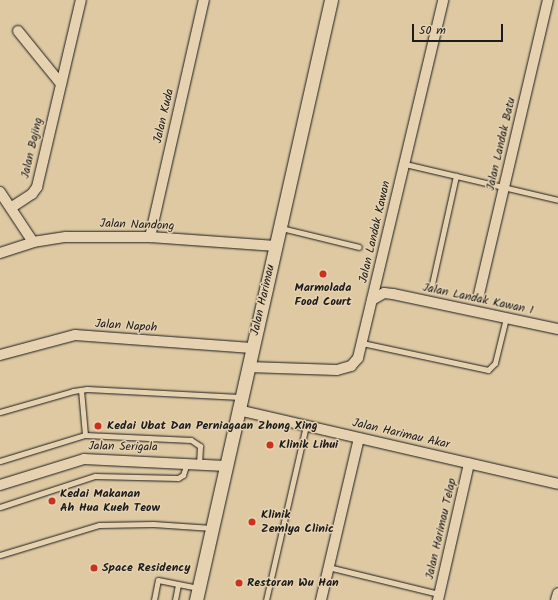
<!DOCTYPE html>
<style>
body{margin:0}
#map{position:relative;width:558px;height:600px;overflow:hidden;background:#dec9a3;font-family:Kalam,sans-serif}
div>[style]{position:absolute}
.roads{filter:drop-shadow(0 0 1px #1c1c1c) drop-shadow(0 0 1px #1c1c1c)}
.service>*{height:5px;margin:-2.5px;padding:0 2.5px;transform-origin:2.5px;border-radius:2.5px;background:#e6d1b0}
.minor>*{height:10px;margin:-5px;padding:0 5px;transform-origin:5px;border-radius:5px;background:#e6d1b0}
.tertiary>*{height:13px;margin:-6.5px;padding:0 6.5px;transform-origin:6.5px;border-radius:6.5px;background:#e6d1b0}
.dots>*{width:11px;height:11px;translate:-50% -50%;box-sizing:border-box;border:2px solid #e6d1b0;border-radius:50%}
span{translate:-50% -50%;white-space:nowrap;text-align:center;line-height:1.15;-webkit-text-stroke:3px #e6d1b0;paint-order:stroke}
.street-label{font-size:12px;color:#1c1c1c}
.poi-label{font-size:12px;color:#1c1c1c;font-weight:700}
.left{translate:0 -50%;text-align:left}
.scale{position:absolute;left:412px;top:24px;width:91px;height:18px;box-sizing:border-box;border:2px solid #1c1c1c;border-top:0;padding-left:5px;font-size:12px;line-height:14px;white-space:nowrap;color:#1c1c1c;-webkit-text-stroke:3px #e6d1b0;paint-order:stroke}
</style>
<div id="map">
<div class="roads">
<div class="service">
<div style="left:405px;top:164px;width:157px;rotate:13.2deg"></div>
<div style="left:281px;top:228px;width:80px;rotate:13.7deg"></div>
<div style="left:432px;top:284px;width:111px;rotate:-77.5deg"></div>
<div style="left:362px;top:343px;width:129px;rotate:12.1deg"></div>
<div style="left:488px;top:370px;width:10px;rotate:-45deg"></div>
<div style="left:495px;top:363px;width:46px;rotate:-76.3deg"></div>
<div style="left:81px;top:390px;width:45px;rotate:84.9deg"></div>
<div style="left:0;top:412px;width:76px;rotate:-16deg"></div>
<div style="left:73px;top:391px;width:14px;rotate:-8deg"></div>
<div style="left:87px;top:389px;width:153px;rotate:3deg"></div>
<div style="left:0;top:461px;width:89px;rotate:-17deg"></div>
<div style="left:85px;top:435px;width:106px;rotate:2.7deg"></div>
<div style="left:191px;top:440px;width:11px;rotate:34deg"></div>
<div style="left:200px;top:446px;width:17px;rotate:93deg"></div>
<div style="left:0;top:507px;width:100px;rotate:-18.1deg"></div>
<div style="left:95px;top:476px;width:83px;rotate:1.4deg"></div>
<div style="left:178px;top:478px;width:6px;rotate:-31deg"></div>
<div style="left:183px;top:475px;width:13px;rotate:-72deg"></div>
<div style="left:0;top:555px;width:103px;rotate:-16.9deg"></div>
<div style="left:99px;top:525px;width:54px;rotate:-1.1deg"></div>
<div style="left:153px;top:524px;width:59px;rotate:3.9deg"></div>
<div style="left:328px;top:567px;width:114px;rotate:13.7deg"></div>
<div style="left:154px;top:600px;width:20px;rotate:-79deg"></div>
<div style="left:158px;top:580px;width:41px;rotate:11.3deg"></div>
<div style="left:175px;top:600px;width:16px;rotate:-79deg"></div>
<div style="left:266px;top:600px;width:179px;rotate:-77.1deg"></div>
</div>
<div class="minor">
<div style="left:18px;top:31px;width:68px;rotate:50.9deg"></div>
<div style="left:0;top:192px;width:60px;rotate:56.6deg"></div>
<div style="left:12px;top:207px;width:24px;rotate:-33deg"></div>
<div style="left:32px;top:194px;width:9px;rotate:-54deg"></div>
<div style="left:37px;top:187px;width:192px;rotate:-76.8deg"></div>
<div style="left:150px;top:237px;width:243px;rotate:-77.2deg"></div>
<div style="left:0;top:253px;width:35px;rotate:-18deg"></div>
<div style="left:33px;top:242px;width:33px;rotate:-9deg"></div>
<div style="left:66px;top:237px;width:84px"></div>
<div style="left:150px;top:237px;width:126px;rotate:4.1deg"></div>
<div style="left:479px;top:294px;width:302px;rotate:-76.8deg"></div>
<div style="left:372px;top:300px;width:14px;rotate:-30deg"></div>
<div style="left:384px;top:293px;width:9px;rotate:6deg"></div>
<div style="left:393px;top:294px;width:169px;rotate:12deg"></div>
<div style="left:0;top:355px;width:78px;rotate:-14.9deg"></div>
<div style="left:75px;top:335px;width:177px;rotate:4.2deg"></div>
<div style="left:248px;top:367px;width:89px;rotate:1.9deg"></div>
<div style="left:337px;top:370px;width:15px;rotate:-16deg"></div>
<div style="left:351px;top:366px;width:11px;rotate:-49deg"></div>
<div style="left:358px;top:358px;width:368px;rotate:-76.6deg"></div>
<div style="left:238px;top:410px;width:328px;rotate:13deg"></div>
<div style="left:0;top:485px;width:88px;rotate:-17.2deg"></div>
<div style="left:84px;top:459px;width:142px;rotate:2.8deg"></div>
<div style="left:321px;top:600px;width:166px;rotate:-76.8deg"></div>
<div style="left:438px;top:600px;width:140px;rotate:-77.2deg"></div>
<div style="left:556px;top:600px;width:7px;rotate:-74deg"></div>
</div>
<div class="tertiary">
<div style="left:196px;top:600px;width:615px;rotate:-77.32deg"></div>
</div>
</div>
<div class="dots">
<div style="left:323px;top:274px;background:#c8321e"></div>
<div style="left:98px;top:426px;background:#c8321e"></div>
<div style="left:270px;top:445px;background:#c8321e"></div>
<div style="left:52px;top:501px;background:#c8321e"></div>
<div style="left:252px;top:522px;background:#c8321e"></div>
<div style="left:94px;top:568px;background:#c8321e"></div>
<div style="left:239px;top:583px;background:#c8321e"></div>
</div>
<div class="street-label">
<span style="left:164px;top:116px;rotate:-77deg">Jalan Kuda</span>
<span style="left:501px;top:144px;rotate:-77deg">Jalan Landak Batu</span>
<span style="left:32px;top:148px;rotate:-77deg">Jalan Bajing</span>
<span style="left:137px;top:225px;rotate:2deg">Jalan Nandong</span>
<span style="left:375px;top:232px;rotate:-77deg">Jalan Landak Kawan</span>
<span style="left:478px;top:299px;rotate:12deg">Jalan Landak Kawan 1</span>
<span style="left:263px;top:300px;rotate:-77deg">Jalan Harimau</span>
<span style="left:126px;top:326px;rotate:4deg">Jalan Napoh</span>
<span style="left:401px;top:434px;rotate:13deg">Jalan Harimau Akar</span>
<span style="left:123px;top:447px;rotate:1deg">Jalan Serigala</span>
<span style="left:441px;top:529px;rotate:-77deg">Jalan Harimau Telap</span>
</div>
<div class="poi-label">
<span style="left:323px;top:295px">Marmolada<br>Food Court</span>
<span class="left" style="left:107px;top:426px">Kedai Ubat Dan Perniagaan Zhong Xing</span>
<span class="left" style="left:279px;top:445px">Klinik Lihui</span>
<span class="left" style="left:60px;top:501px">Kedai Makanan<br>Ah Hua Kueh Teow</span>
<span class="left" style="left:261px;top:522px">Klinik<br>Zemlya Clinic</span>
<span class="left" style="left:102px;top:568px">Space Residency</span>
<span class="left" style="left:247px;top:583px">Restoran Wu Han</span>
</div>
<div class="scale">50 m</div>
</div>
